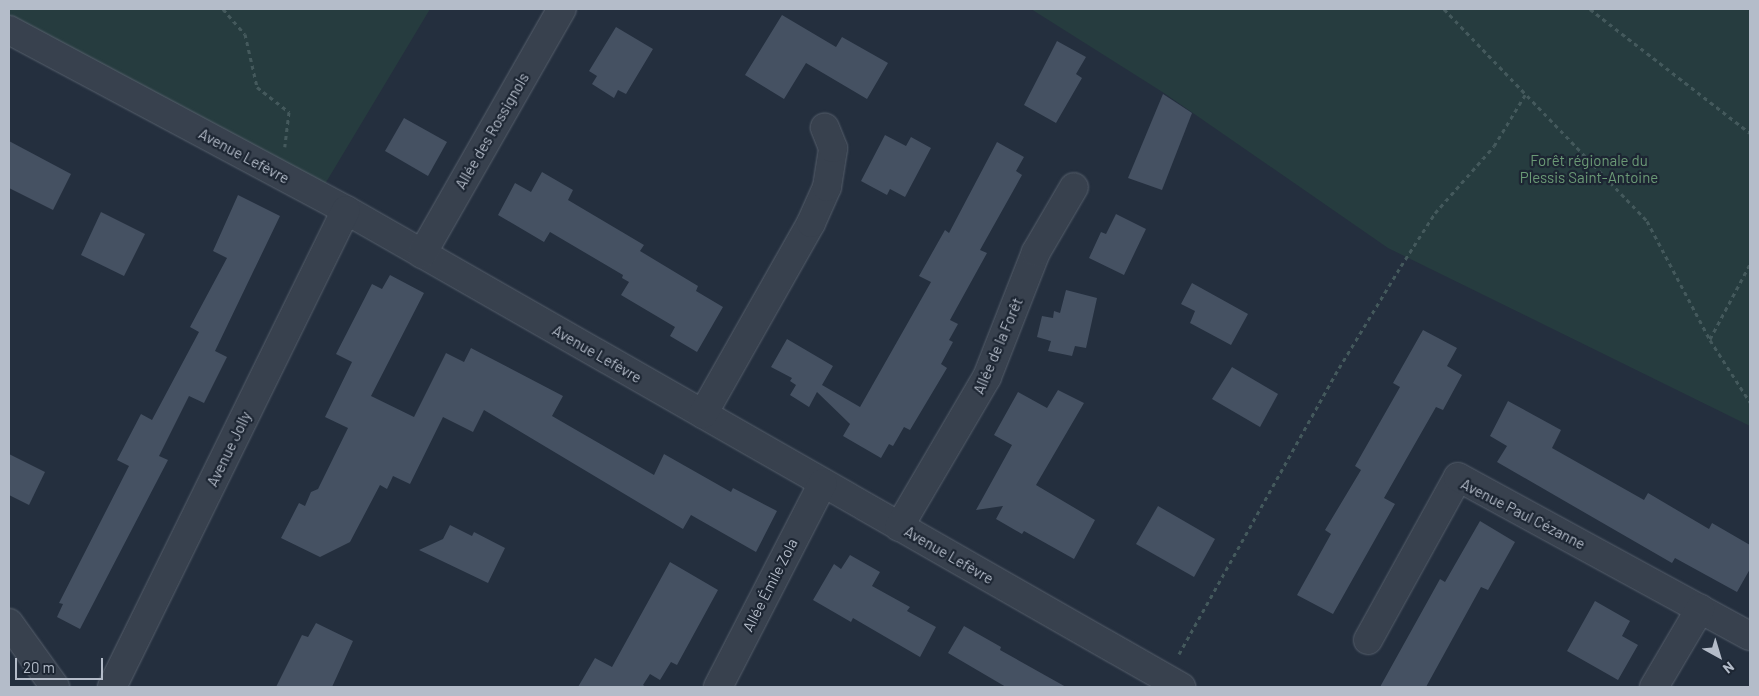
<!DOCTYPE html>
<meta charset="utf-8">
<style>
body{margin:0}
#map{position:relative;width:1759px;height:696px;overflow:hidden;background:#242f3e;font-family:Barlow,sans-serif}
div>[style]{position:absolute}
.green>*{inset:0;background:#263c3f}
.building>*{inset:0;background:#455162}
.path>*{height:3px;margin-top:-1.5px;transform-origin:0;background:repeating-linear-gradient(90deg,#44595c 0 4px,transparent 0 8px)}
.roads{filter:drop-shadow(0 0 1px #565f6c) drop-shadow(0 0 1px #565f6c)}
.minor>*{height:28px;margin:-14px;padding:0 14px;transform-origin:14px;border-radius:14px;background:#38414e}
span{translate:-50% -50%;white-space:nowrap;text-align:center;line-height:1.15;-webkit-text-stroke:4.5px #1d2633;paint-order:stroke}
.street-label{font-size:15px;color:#b4bcc9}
.park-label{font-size:15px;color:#6b9a76}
.frame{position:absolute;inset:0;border:10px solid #b4bcc9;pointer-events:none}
.north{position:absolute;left:1694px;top:631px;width:50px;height:50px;-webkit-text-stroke:4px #1d2633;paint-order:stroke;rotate:141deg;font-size:14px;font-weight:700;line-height:20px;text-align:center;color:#b4bcc9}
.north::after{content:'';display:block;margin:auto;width:18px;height:22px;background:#b4bcc9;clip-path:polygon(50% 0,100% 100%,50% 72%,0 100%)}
.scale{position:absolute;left:15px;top:658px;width:88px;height:22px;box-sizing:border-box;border:2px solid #b4bcc9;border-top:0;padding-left:6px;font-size:15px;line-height:18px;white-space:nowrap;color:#b4bcc9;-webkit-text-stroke:4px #1d2633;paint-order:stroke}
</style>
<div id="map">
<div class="green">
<div style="clip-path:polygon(9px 9px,430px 9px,319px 194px,9px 22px)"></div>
<div style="clip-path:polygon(1031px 9px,1750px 9px,1750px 426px,1388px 248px,1164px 93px)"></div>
</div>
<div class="building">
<div style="clip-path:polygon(782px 15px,836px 47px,842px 37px,888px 63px,867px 99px,806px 63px,784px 99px,745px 75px)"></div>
<div style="clip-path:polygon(616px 27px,653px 49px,626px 94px,618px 90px,614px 98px,592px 84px,597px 76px,589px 71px)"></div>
<div style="clip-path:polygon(1057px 41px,1086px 57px,1076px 74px,1082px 78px,1056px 123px,1024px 105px)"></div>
<div style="clip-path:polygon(1163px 94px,1192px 113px,1162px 190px,1128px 178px)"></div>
<div style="clip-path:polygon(404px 118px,447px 142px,428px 176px,385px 151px)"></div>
<div style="clip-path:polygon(885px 135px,906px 146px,911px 137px,931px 148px,905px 197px,890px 189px,887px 195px,861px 181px)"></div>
<div style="clip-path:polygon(9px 141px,71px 174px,53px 210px,9px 188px)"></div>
<div style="clip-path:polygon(997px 142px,1024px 157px,1016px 171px,1022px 175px,980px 250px,987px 253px,950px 320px,958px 324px,949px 340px,953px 342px,941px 364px,947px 368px,910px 430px,904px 427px,893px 446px,889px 444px,881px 458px,843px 436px,850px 424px,817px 392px,809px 407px,790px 395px,796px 385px,790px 381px,792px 378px,771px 367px,787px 339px,833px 366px,822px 385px,860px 407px,931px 282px,919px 276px,945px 230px,949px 233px)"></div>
<div style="clip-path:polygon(542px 172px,573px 190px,568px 200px,644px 245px,640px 251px,698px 286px,696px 291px,723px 307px,697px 352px,670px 336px,675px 327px,621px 295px,629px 282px,622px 278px,623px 275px,550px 232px,544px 242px,498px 215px,515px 183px,531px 192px)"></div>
<div style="clip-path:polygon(238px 195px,280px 216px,215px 351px,227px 357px,204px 403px,189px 396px,159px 456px,168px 460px,80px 629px,57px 617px,63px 604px,59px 603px,129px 466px,117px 460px,141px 414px,152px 420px,199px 332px,190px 327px,227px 258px,213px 251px)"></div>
<div style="clip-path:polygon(101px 212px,145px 234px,124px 276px,81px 255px)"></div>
<div style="clip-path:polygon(1116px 214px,1146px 229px,1124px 275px,1089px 258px,1101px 232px,1106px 234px)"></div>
<div style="clip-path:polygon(390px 275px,424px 293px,371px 396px,414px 417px,446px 353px,464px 362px,471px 348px,563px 396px,552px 416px,654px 475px,664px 454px,731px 492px,733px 488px,777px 511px,756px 552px,691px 515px,683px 529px,484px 410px,473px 432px,443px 417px,410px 484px,393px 476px,387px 489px,380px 485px,350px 542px,320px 557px,281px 538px,299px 503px,305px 506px,311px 492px,318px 489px,348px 428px,325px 417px,352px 362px,336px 354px,372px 284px,382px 289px)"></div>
<div style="clip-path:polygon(1192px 283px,1248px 314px,1231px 345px,1190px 323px,1195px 311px,1181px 304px)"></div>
<div style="clip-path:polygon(1066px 290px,1097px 298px,1086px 348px,1075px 346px,1072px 356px,1048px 351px,1051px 341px,1037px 337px,1042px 316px,1053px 318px,1054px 311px,1060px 313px)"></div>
<div style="clip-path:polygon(1423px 330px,1457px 348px,1447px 366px,1462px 375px,1443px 410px,1436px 407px,1384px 498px,1395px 504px,1333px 614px,1297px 595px,1331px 534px,1325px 530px,1361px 470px,1355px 466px,1400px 387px,1393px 383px)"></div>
<div style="clip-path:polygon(1232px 367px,1278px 394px,1260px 427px,1212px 399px)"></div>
<div style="clip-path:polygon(1058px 390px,1084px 403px,1036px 485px,1095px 520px,1074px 559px,1024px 531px,1022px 534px,996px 519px,1003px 506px,976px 510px,1012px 445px,994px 435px,1018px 392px,1047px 408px)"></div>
<div style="clip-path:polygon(1508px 401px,1561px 430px,1552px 448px,1644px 500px,1648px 493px,1709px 529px,1712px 523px,1750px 545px,1750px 569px,1737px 592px,1675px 558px,1672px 563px,1497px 462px,1507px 446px,1490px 436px)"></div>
<div style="clip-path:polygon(9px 454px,45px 472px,29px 505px,9px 495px)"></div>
<div style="clip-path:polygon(1158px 506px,1215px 539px,1194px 577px,1136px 544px)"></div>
<div style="clip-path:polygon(1480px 521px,1515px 542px,1488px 590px,1481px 587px,1426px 687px,1380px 687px,1440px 579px,1445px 582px)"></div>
<div style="clip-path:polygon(450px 525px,472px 536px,474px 532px,505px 548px,488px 583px,419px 550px,443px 539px)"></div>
<div style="clip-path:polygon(850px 555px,880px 572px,872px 586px,910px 607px,907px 611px,936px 627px,920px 657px,853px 618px,851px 622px,813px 600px,834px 564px,841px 569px)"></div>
<div style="clip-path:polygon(670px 562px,718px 590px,677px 665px,671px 662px,660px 680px,650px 674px,643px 685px,646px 687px,578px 687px,595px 658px,612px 667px)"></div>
<div style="clip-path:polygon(1595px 601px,1630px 621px,1622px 636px,1638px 645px,1618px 680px,1567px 651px)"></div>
<div style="clip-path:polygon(316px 623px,353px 641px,332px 687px,276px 687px,302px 635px,308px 637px)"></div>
<div style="clip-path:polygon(964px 626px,1001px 647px,1000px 650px,1066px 687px,1006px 687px,948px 653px)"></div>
</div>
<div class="path">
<div style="left:223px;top:9px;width:33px;rotate:49deg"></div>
<div style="left:245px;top:34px;width:54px;rotate:77.2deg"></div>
<div style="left:257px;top:87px;width:41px;rotate:38deg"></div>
<div style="left:289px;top:112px;width:35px;rotate:97deg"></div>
<div style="left:1444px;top:9px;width:294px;rotate:46.2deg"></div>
<div style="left:1647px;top:221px;width:135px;rotate:62.1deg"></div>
<div style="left:1710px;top:340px;width:74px;rotate:57.2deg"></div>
<div style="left:1590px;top:9px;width:202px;rotate:37.8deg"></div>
<div style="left:1710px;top:339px;width:85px;rotate:-61.9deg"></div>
<div style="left:1179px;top:654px;width:328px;rotate:-60.8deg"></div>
<div style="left:1339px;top:368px;width:119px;rotate:-58.7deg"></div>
<div style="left:1401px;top:266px;width:63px;rotate:-57.3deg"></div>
<div style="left:1435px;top:213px;width:89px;rotate:-48.6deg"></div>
<div style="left:1494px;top:146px;width:60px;rotate:-58.7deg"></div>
</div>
<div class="roads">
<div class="minor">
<div style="left:9px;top:30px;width:382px;rotate:28.1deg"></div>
<div style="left:346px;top:210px;width:962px;rotate:29.74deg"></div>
<div style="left:422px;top:254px;width:282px;rotate:-60.3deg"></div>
<div style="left:703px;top:414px;width:219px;rotate:-60.5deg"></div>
<div style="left:811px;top:223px;width:39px;rotate:-66deg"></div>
<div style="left:827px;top:187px;width:39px;rotate:-81deg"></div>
<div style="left:833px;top:148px;width:22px;rotate:-112deg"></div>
<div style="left:899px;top:527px;width:174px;rotate:-59.6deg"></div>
<div style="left:987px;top:377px;width:134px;rotate:-68.6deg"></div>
<div style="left:1036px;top:252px;width:75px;rotate:-59.7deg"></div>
<div style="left:9px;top:623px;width:79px;rotate:54.3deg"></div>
<div style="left:1368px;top:640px;width:186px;rotate:-61.1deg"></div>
<div style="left:1458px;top:477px;width:332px;rotate:28.6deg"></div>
<div style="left:112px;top:687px;width:531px;rotate:-63.87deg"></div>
<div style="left:718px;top:687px;width:229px;rotate:-62.8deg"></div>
<div style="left:1654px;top:687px;width:91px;rotate:-59.5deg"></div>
</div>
</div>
<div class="street-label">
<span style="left:492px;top:131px;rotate:-60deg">Allée des Rossignols</span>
<span style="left:244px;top:156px;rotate:28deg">Avenue Lefèvre</span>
<span style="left:998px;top:346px;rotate:-67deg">Allée de la Forêt</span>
<span style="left:597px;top:354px;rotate:30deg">Avenue Lefèvre</span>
<span style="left:229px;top:449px;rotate:-64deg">Avenue Jolly</span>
<span style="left:1523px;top:514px;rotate:27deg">Avenue Paul Cézanne</span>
<span style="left:949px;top:555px;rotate:30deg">Avenue Lefèvre</span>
<span style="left:770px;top:585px;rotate:-63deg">Allée Émile Zola</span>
</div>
<div class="park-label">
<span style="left:1589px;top:169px">Forêt régionale du<br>Plessis Saint-Antoine</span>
</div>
<div class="frame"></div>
<div class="north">N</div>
<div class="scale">20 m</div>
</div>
